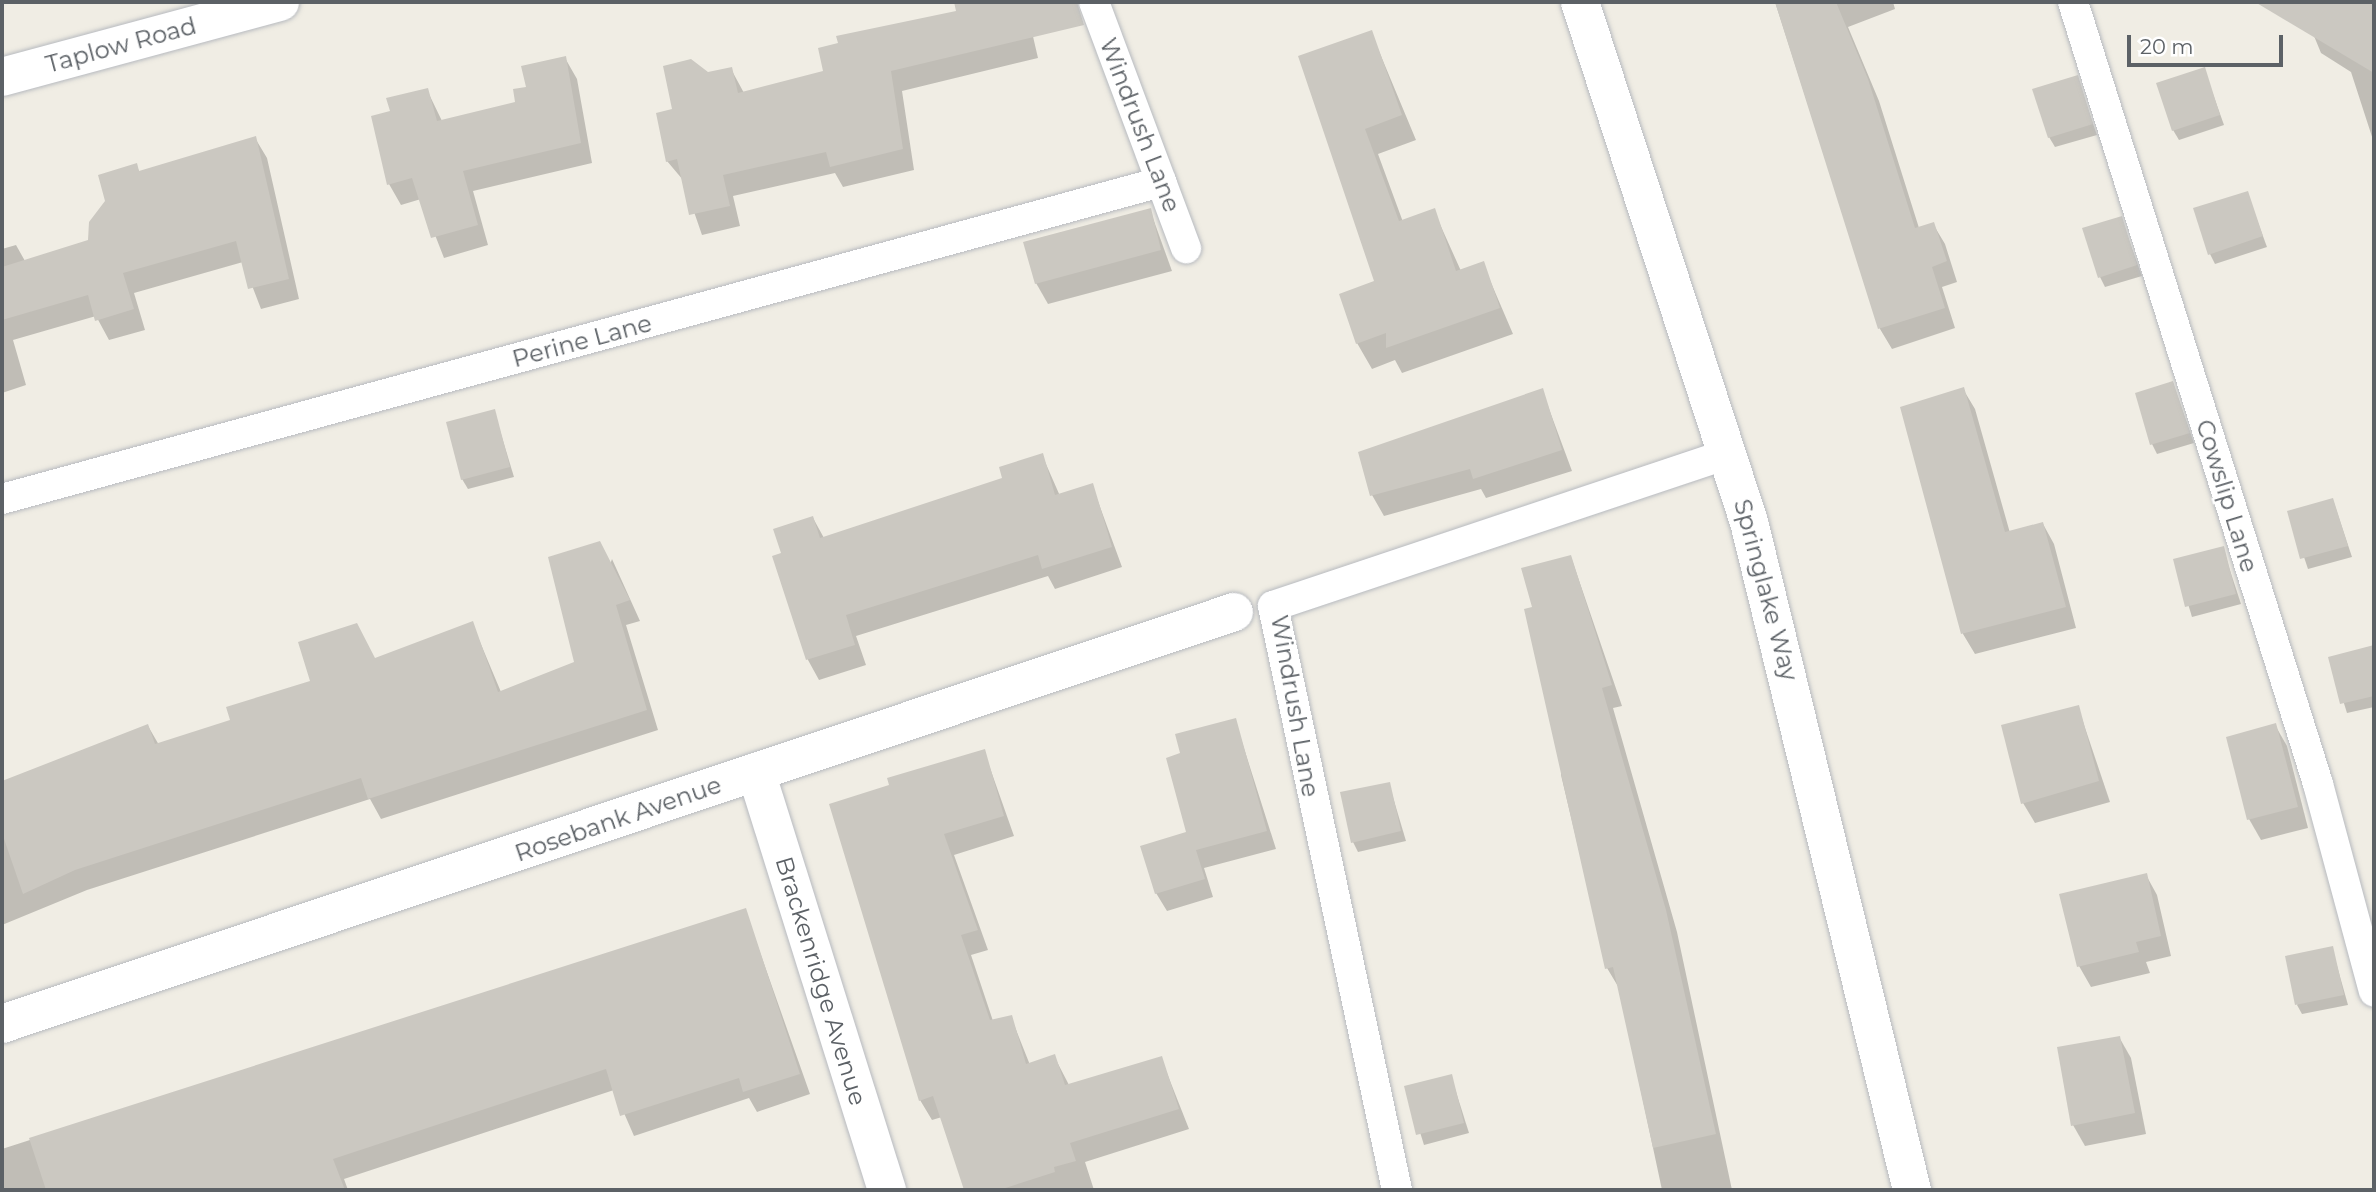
<!DOCTYPE html>
<style>
body{margin:0}
#map{position:relative;width:2376px;height:1192px;overflow:hidden;background:#f0ede4;font-family:Montserrat,sans-serif}
div>[style]{position:absolute}
.shadow>*{inset:0;background:#0003}
.building>*{inset:0;background:#cbc8c1}
.roads{filter:drop-shadow(0 0 2px #b7babf) drop-shadow(0 0 2px #b7babf)}
.lane>*{height:30px;margin:-15px;padding:0 15px;transform-origin:15px;border-radius:15px;background:#fff}
.street>*{height:38px;margin:-19px;padding:0 19px;transform-origin:19px;border-radius:19px;background:#fff}
.secondary>*{height:38px;margin:-19px;padding:0 19px;transform-origin:19px;border-radius:19px;background:#fff}
span{translate:-50% -50%;white-space:nowrap;text-align:center;line-height:1.15;-webkit-text-stroke:5px #fff;paint-order:stroke}
.street-label{font-size:24px;color:#5c6166}
.frame{position:absolute;inset:0;border:4px solid #5c6166;pointer-events:none}
.scale{position:absolute;left:2127px;top:35px;width:156px;height:32px;box-sizing:border-box;border:4px solid #5c6166;border-top:0;padding-left:9px;font-size:21px;line-height:24px;white-space:nowrap;color:#5c6166;-webkit-text-stroke:5px #fff;paint-order:stroke}
</style>
<div id="map">
<div class="shadow">
<div style="clip-path:polygon(956px 2px,1025px 2px,1038px 58px,902px 91px,914px 170px,843px 187px,835px 173px,733px 196px,740px 226px,702px 235px,683px 180px,667px 161px,674px 110px,708px 74px,731px 69px,744px 93px,825px 73px,959px 13px)"></div>
<div style="clip-path:polygon(1775px 2px,1893px 2px,1895px 9px,1848px 27px,1879px 101px,1919px 228px,1933px 224px,1945px 244px,1957px 282px,1942px 287px,1955px 328px,1892px 349px,1880px 329px)"></div>
<div style="clip-path:polygon(2300px 2px,2374px 2px,2374px 143px,2351px 72px,2321px 53px)"></div>
<div style="clip-path:polygon(1371px 32px,1416px 140px,1378px 154px,1403px 222px,1434px 211px,1461px 271px,1483px 264px,1513px 334px,1402px 373px,1395px 360px,1372px 369px,1357px 343px,1376px 282px,1300px 58px)"></div>
<div style="clip-path:polygon(565px 58px,577px 79px,592px 163px,473px 191px,488px 245px,444px 258px,421px 199px,401px 205px,389px 184px,392px 112px,427px 90px,442px 121px,517px 104px)"></div>
<div style="clip-path:polygon(2204px 69px,2224px 125px,2179px 140px,2173px 130px)"></div>
<div style="clip-path:polygon(2077px 77px,2097px 135px,2055px 147px,2049px 137px)"></div>
<div style="clip-path:polygon(255px 138px,267px 158px,299px 299px,261px 309px,243px 262px,134px 293px,145px 330px,109px 340px,96px 316px,13px 340px,26px 385px,2px 393px,2px 249px,16px 245px,25px 261px,90px 241px,136px 165px,140px 173px)"></div>
<div style="clip-path:polygon(2247px 193px,2267px 247px,2215px 264px,2210px 254px)"></div>
<div style="clip-path:polygon(1150px 210px,1172px 271px,1048px 304px,1036px 283px)"></div>
<div style="clip-path:polygon(2121px 218px,2142px 276px,2105px 287px,2100px 277px)"></div>
<div style="clip-path:polygon(2173px 383px,2194px 443px,2157px 454px,2152px 444px)"></div>
<div style="clip-path:polygon(1963px 389px,1975px 409px,2010px 533px,2043px 524px,2054px 544px,2076px 628px,1975px 654px,1963px 634px)"></div>
<div style="clip-path:polygon(1542px 390px,1572px 471px,1486px 498px,1481px 489px,1384px 516px,1372px 495px)"></div>
<div style="clip-path:polygon(494px 411px,514px 477px,468px 489px,462px 479px)"></div>
<div style="clip-path:polygon(1042px 455px,1060px 496px,1092px 485px,1122px 567px,1055px 589px,1048px 576px,856px 636px,866px 665px,819px 680px,808px 660px,783px 555px,813px 518px,824px 538px,1004px 479px)"></div>
<div style="clip-path:polygon(2333px 500px,2352px 557px,2308px 569px,2289px 512px)"></div>
<div style="clip-path:polygon(2223px 549px,2241px 604px,2192px 617px,2175px 561px)"></div>
<div style="clip-path:polygon(1571px 557px,1622px 706px,1613px 708px,1677px 932px,1732px 1190px,1662px 1190px,1619px 988px,1607px 968px,1561px 775px,1563px 751px,1534px 609px)"></div>
<div style="clip-path:polygon(612px 559px,640px 621px,626px 625px,658px 730px,381px 819px,370px 799px,87px 890px,2px 925px,2px 783px,148px 726px,159px 745px,232px 721px,472px 623px,501px 692px,576px 663px)"></div>
<div style="clip-path:polygon(2374px 647px,2374px 707px,2347px 713px,2330px 658px)"></div>
<div style="clip-path:polygon(2078px 707px,2110px 802px,2035px 823px,2023px 803px)"></div>
<div style="clip-path:polygon(1235px 720px,1276px 849px,1204px 868px,1213px 897px,1167px 911px,1156px 893px,1189px 833px,1182px 754px)"></div>
<div style="clip-path:polygon(2275px 725px,2287px 746px,2308px 828px,2261px 840px,2249px 819px)"></div>
<div style="clip-path:polygon(984px 751px,1014px 836px,954px 855px,988px 950px,971px 955px,993px 1021px,1011px 1017px,1030px 1065px,1054px 1056px,1069px 1085px,1161px 1058px,1189px 1129px,1085px 1162px,1094px 1190px,966px 1190px,942px 1117px,932px 1120px,920px 1100px,891px 787px)"></div>
<div style="clip-path:polygon(1389px 784px,1406px 841px,1358px 852px,1353px 842px)"></div>
<div style="clip-path:polygon(2146px 875px,2157px 895px,2171px 956px,2146px 962px,2150px 973px,2091px 987px,2079px 966px)"></div>
<div style="clip-path:polygon(745px 910px,810px 1094px,757px 1112px,749px 1098px,634px 1136px,614px 1090px,344px 1179px,348px 1190px,2px 1190px,2px 1149px)"></div>
<div style="clip-path:polygon(2332px 948px,2348px 1005px,2302px 1014px,2297px 1005px)"></div>
<div style="clip-path:polygon(2119px 1037px,2131px 1058px,2146px 1134px,2085px 1146px,2073px 1125px)"></div>
<div style="clip-path:polygon(1451px 1076px,1469px 1133px,1424px 1145px,1406px 1087px)"></div>
</div>
<div class="building">
<div style="clip-path:polygon(954px 2px,1077px 2px,1084px 25px,891px 71px,903px 149px,830px 167px,826px 152px,723px 175px,730px 206px,689px 215px,677px 159px,666px 162px,656px 113px,672px 109px,663px 66px,691px 59px,708px 72px,732px 67px,738px 93px,823px 71px,818px 48px,838px 43px,836px 36px,956px 11px)"></div>
<div style="clip-path:polygon(1775px 2px,1836px 2px,1868px 79px,1915px 228px,1934px 222px,1947px 261px,1932px 267px,1945px 308px,1878px 329px)"></div>
<div style="clip-path:polygon(2255px 2px,2374px 2px,2374px 73px)"></div>
<div style="clip-path:polygon(1372px 30px,1402px 115px,1365px 129px,1399px 221px,1435px 208px,1456px 271px,1484px 261px,1500px 308px,1386px 348px,1386px 333px,1356px 344px,1339px 294px,1374px 281px,1298px 56px)"></div>
<div style="clip-path:polygon(566px 56px,581px 143px,463px 171px,478px 225px,431px 238px,412px 178px,387px 185px,371px 116px,390px 111px,386px 98px,428px 88px,437px 121px,515px 102px,513px 89px,526px 87px,521px 66px)"></div>
<div style="clip-path:polygon(2205px 67px,2220px 115px,2172px 131px,2156px 83px)"></div>
<div style="clip-path:polygon(2078px 75px,2093px 124px,2048px 138px,2032px 89px)"></div>
<div style="clip-path:polygon(256px 136px,289px 279px,248px 289px,236px 241px,123px 273px,134px 309px,95px 321px,88px 295px,2px 320px,2px 267px,88px 240px,89px 222px,105px 201px,98px 175px,137px 163px,139px 171px)"></div>
<div style="clip-path:polygon(2248px 191px,2263px 236px,2208px 255px,2193px 208px)"></div>
<div style="clip-path:polygon(1151px 208px,1161px 250px,1035px 284px,1023px 242px)"></div>
<div style="clip-path:polygon(2122px 216px,2137px 265px,2098px 278px,2082px 228px)"></div>
<div style="clip-path:polygon(2173px 381px,2190px 433px,2150px 445px,2135px 393px)"></div>
<div style="clip-path:polygon(1964px 387px,2005px 532px,2043px 522px,2066px 607px,1961px 634px,1900px 407px)"></div>
<div style="clip-path:polygon(1543px 388px,1562px 450px,1473px 479px,1470px 469px,1370px 496px,1358px 452px)"></div>
<div style="clip-path:polygon(495px 409px,510px 467px,461px 480px,446px 422px)"></div>
<div style="clip-path:polygon(1043px 453px,1055px 495px,1093px 483px,1112px 547px,1042px 569px,1038px 555px,846px 615px,855px 645px,806px 660px,772px 556px,781px 553px,773px 529px,813px 516px,820px 538px,1002px 478px,999px 467px)"></div>
<div style="clip-path:polygon(2333px 498px,2348px 546px,2300px 559px,2287px 511px)"></div>
<div style="clip-path:polygon(600px 541px,630px 600px,616px 605px,647px 710px,368px 799px,361px 778px,75px 870px,23px 894px,2px 833px,2px 781px,148px 724px,155px 744px,230px 720px,226px 707px,310px 681px,298px 642px,357px 623px,375px 658px,473px 621px,498px 692px,574px 662px,548px 557px)"></div>
<div style="clip-path:polygon(2224px 546px,2236px 594px,2185px 607px,2173px 559px)"></div>
<div style="clip-path:polygon(1571px 555px,1612px 685px,1602px 688px,1666px 910px,1716px 1134px,1653px 1148px,1613px 967px,1605px 969px,1524px 609px,1532px 607px,1521px 568px)"></div>
<div style="clip-path:polygon(2374px 645px,2374px 696px,2340px 704px,2328px 657px)"></div>
<div style="clip-path:polygon(2079px 705px,2099px 781px,2021px 804px,2001px 725px)"></div>
<div style="clip-path:polygon(1236px 718px,1267px 831px,1196px 850px,1205px 879px,1155px 894px,1140px 846px,1186px 832px,1166px 758px,1180px 753px,1175px 734px)"></div>
<div style="clip-path:polygon(2276px 723px,2298px 807px,2247px 820px,2226px 737px)"></div>
<div style="clip-path:polygon(985px 749px,1004px 816px,944px 834px,978px 930px,961px 935px,990px 1020px,1012px 1015px,1026px 1064px,1055px 1054px,1065px 1085px,1162px 1056px,1179px 1109px,1070px 1143px,1076px 1161px,1054px 1167px,1055px 1172px,999px 1190px,964px 1190px,933px 1096px,919px 1101px,829px 804px,889px 785px,887px 778px)"></div>
<div style="clip-path:polygon(1390px 782px,1401px 831px,1351px 843px,1340px 792px)"></div>
<div style="clip-path:polygon(2147px 873px,2161px 936px,2136px 942px,2139px 952px,2077px 967px,2059px 894px)"></div>
<div style="clip-path:polygon(746px 908px,800px 1074px,743px 1092px,739px 1078px,620px 1116px,606px 1069px,333px 1159px,345px 1190px,46px 1190px,29px 1138px)"></div>
<div style="clip-path:polygon(2333px 946px,2344px 995px,2295px 1005px,2285px 956px)"></div>
<div style="clip-path:polygon(2120px 1036px,2135px 1113px,2071px 1126px,2057px 1047px)"></div>
<div style="clip-path:polygon(1452px 1074px,1464px 1123px,1416px 1135px,1404px 1086px)"></div>
</div>
<div class="roads">
<div class="lane">
<div style="left:1094px;top:2px;width:263px;rotate:69.5deg"></div>
<div style="left:2073px;top:2px;width:819px;rotate:72.6deg"></div>
<div style="left:2318px;top:784px;width:215px;rotate:74.9deg"></div>
<div style="left:2px;top:499px;width:1202px;rotate:-15.3deg"></div>
<div style="left:1397px;top:1190px;width:597px;rotate:-101.99deg"></div>
<div style="left:1273px;top:606px;width:480px;rotate:-18.5deg"></div>
</div>
<div class="street">
<div style="left:2px;top:77px;width:288px;rotate:-15.1deg"></div>
<div style="left:756px;top:772px;width:438px;rotate:72.6deg"></div>
<div style="left:2px;top:1024px;width:1299px;rotate:-18.49deg"></div>
</div>
<div class="secondary">
<div style="left:1580px;top:2px;width:547px;rotate:72deg"></div>
<div style="left:1749px;top:522px;width:688px;rotate:76.29deg"></div>
</div>
</div>
<div class="street-label">
<span style="left:121px;top:45px;rotate:-15deg">Taplow Road</span>
<span style="left:1140px;top:125px;rotate:69deg">Windrush Lane</span>
<span style="left:582px;top:341px;rotate:-15deg">Perine Lane</span>
<span style="left:2227px;top:496px;rotate:73deg">Cowslip Lane</span>
<span style="left:1766px;top:590px;rotate:75deg">Springlake Way</span>
<span style="left:1295px;top:706px;rotate:80deg">Windrush Lane</span>
<span style="left:618px;top:819px;rotate:-19deg">Rosebank Avenue</span>
<span style="left:821px;top:981px;rotate:73deg">Brackenridge Avenue</span>
</div>
<div class="frame"></div>
<div class="scale">20 m</div>
</div>
